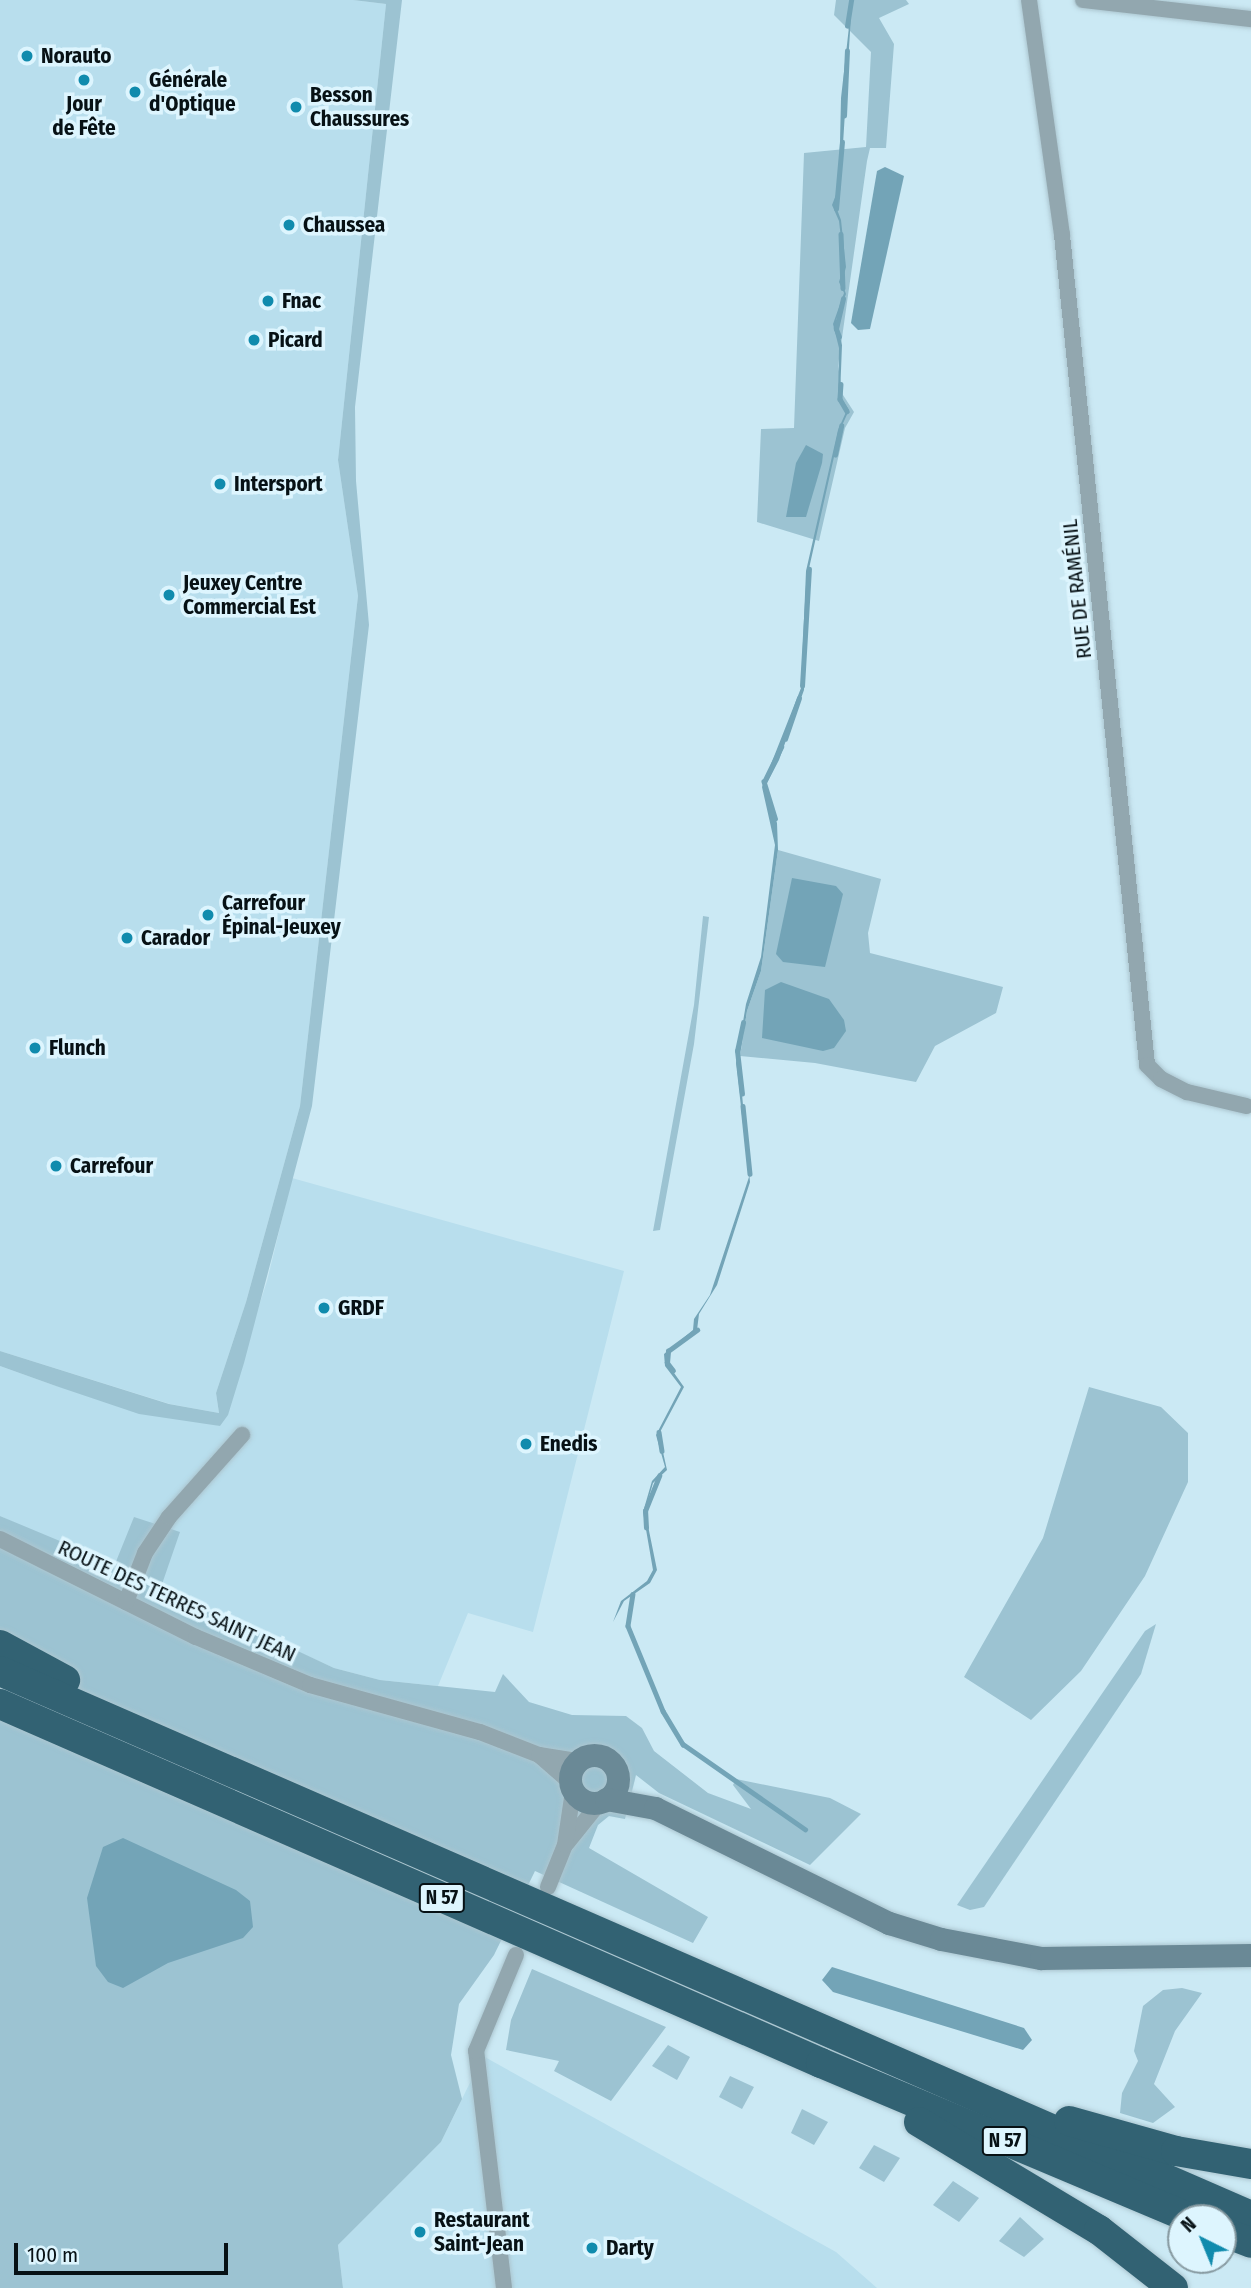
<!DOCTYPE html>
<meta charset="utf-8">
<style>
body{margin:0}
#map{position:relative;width:1251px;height:2288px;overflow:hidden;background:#cbe9f4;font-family:"Fira Sans Condensed",sans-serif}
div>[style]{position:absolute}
.built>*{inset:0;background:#b8deed}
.green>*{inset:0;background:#9cc3d2}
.water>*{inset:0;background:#73a4b7}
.stream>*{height:4.5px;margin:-2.25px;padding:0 2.25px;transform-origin:2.25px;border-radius:2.25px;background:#73a4b7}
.roads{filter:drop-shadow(0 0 2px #acc6d0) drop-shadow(0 0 2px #acc6d0)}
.street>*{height:16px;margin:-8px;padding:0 8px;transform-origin:8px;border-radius:8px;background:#92a7af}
.secondary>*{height:23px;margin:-11.5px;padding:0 11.5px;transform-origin:11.5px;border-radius:11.5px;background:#6a8996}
.secondary>.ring{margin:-11.5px;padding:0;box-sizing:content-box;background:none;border:23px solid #6a8996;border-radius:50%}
.highway>*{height:30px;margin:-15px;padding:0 15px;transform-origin:15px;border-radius:15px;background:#326273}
.dots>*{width:19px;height:19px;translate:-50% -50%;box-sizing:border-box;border:4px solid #ddf5fe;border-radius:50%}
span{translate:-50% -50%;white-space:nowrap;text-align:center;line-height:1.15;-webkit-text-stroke:7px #ddf5fe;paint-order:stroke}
.shield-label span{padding:2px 5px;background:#ddf5fe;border:2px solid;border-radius:5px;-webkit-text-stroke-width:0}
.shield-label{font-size:19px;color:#071115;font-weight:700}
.poi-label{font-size:21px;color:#071115;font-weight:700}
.left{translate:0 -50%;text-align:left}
.street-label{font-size:21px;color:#071115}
.north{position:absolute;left:1167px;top:2204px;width:70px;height:70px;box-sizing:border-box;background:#ddf5fe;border:2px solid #879aa1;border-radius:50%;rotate:317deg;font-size:19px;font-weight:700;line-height:28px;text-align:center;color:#071115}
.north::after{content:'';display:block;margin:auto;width:24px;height:32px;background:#108bad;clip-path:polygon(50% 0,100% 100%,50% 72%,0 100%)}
.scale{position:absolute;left:14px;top:2243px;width:214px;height:32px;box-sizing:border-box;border:4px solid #071115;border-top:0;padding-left:9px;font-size:21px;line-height:24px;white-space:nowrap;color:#071115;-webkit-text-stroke:5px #ddf5fe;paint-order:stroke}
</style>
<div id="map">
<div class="built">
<div style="clip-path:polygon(0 0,353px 0,386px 4px,338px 460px,358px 596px,300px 1106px,246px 1302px,216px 1393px,219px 1413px,170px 1404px,0 1351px)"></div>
<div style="clip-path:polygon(292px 1178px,624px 1271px,533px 1632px,468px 1613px,438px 1686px,380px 1680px,334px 1668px,0 1516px,0 1366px,53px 1385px,220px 1426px,267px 1281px)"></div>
<div style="clip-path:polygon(483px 2056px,836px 2252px,877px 2288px,343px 2288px,338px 2245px,441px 2142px)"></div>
</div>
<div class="green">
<div style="clip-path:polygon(353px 0,402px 0,355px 407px,356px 481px,369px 625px,312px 1106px,244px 1363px,228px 1415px,220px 1426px,139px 1414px,53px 1385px,0 1366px,0 1351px,169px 1404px,219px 1413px,216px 1393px,246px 1302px,300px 1106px,358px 596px,338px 460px,386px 4px)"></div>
<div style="clip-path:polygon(836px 0,906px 0,909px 4px,879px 18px,894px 44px,886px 148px,870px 148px,867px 161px,838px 366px,843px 395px,854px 412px,845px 428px,819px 541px,757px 522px,761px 429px,794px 428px,804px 153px,866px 147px,871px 52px,834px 15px)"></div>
<div style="clip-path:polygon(778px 850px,881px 879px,868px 933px,870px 953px,1003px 987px,996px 1013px,935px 1046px,916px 1082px,815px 1063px,740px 1056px,747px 1011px,761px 971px)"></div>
<div style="clip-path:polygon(703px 916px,709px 917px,694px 1044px,660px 1230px,653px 1231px,694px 1005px)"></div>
<div style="clip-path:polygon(1089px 1387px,1161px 1407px,1188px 1433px,1188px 1482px,1145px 1576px,1081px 1671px,1031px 1720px,964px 1677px,1043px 1538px)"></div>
<div style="clip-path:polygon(0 1516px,115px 1564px,134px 1517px,180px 1532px,161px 1587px,334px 1668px,380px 1680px,495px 1692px,503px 1674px,529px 1702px,572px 1715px,626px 1716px,642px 1728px,654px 1751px,708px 1793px,751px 1809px,733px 1785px,736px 1779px,830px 1798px,861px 1814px,810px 1865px,659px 1793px,636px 1775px,625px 1819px,609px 1816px,598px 1825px,589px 1848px,708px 1917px,693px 1943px,535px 1871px,494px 1955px,459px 2004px,451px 2055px,462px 2099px,441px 2142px,338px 2245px,343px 2288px,0 2288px)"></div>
<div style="clip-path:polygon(1156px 1624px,1141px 1674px,984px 1907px,970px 1910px,957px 1905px,1145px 1631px)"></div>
<div style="clip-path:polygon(532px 1969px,666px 2027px,611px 2101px,554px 2071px,559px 2061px,506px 2050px,511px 2020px)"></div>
<div style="clip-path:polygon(1182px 1988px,1202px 1993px,1175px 2031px,1154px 2084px,1175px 2107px,1153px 2123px,1120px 2113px,1122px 2093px,1138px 2061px,1134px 2051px,1143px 2006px,1163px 1990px)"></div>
<div style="clip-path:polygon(668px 2045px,690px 2057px,677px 2080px,652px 2066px)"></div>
<div style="clip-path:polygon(730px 2076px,754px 2087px,742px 2109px,719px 2097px)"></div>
<div style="clip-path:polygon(802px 2109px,828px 2122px,814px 2145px,791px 2133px)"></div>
<div style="clip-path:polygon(874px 2145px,900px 2158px,884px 2182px,859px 2168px)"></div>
<div style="clip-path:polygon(953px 2181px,979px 2198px,959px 2222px,933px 2205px)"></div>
<div style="clip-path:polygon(1020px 2217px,1044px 2239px,1024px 2257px,999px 2241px)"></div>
</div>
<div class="water">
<div style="clip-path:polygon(852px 0,840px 192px,835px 204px,841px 220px,846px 267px,842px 282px,846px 294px,836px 320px,842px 345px,840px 396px,849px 410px,840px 430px,808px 573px,804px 690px,779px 760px,765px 787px,777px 823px,778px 850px,761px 971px,747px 1011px,739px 1061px,750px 1182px,717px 1285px,699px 1314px,697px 1330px,666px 1355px,667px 1363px,684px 1387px,659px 1434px,667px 1470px,653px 1483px,645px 1511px,657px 1570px,650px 1583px,624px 1601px,613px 1622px,621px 1601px,647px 1581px,653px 1570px,643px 1512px,652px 1481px,665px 1467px,656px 1435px,681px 1387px,665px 1366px,664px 1354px,693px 1330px,694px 1319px,710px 1295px,749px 1177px,736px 1063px,746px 1004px,761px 957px,775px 845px,762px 787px,801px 688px,806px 571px,838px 430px,846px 412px,838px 399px,839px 348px,833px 324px,844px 293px,839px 282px,844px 265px,839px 221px,832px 205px,839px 187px,841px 98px)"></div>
<div style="clip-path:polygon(885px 167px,904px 176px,870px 329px,858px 330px,851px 323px,877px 171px)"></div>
<div style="clip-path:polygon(806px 445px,823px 454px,822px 463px,806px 517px,786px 517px,796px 463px)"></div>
<div style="clip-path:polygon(792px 878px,836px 886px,843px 894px,825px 967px,783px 962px,776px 954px)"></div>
<div style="clip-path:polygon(781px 982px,829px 999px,844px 1020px,846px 1031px,834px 1048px,823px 1051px,762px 1038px,765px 990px)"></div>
<div style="clip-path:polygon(123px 1838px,236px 1890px,250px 1901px,253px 1927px,243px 1938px,168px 1963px,123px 1988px,108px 1982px,96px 1966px,87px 1898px,103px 1847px)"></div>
<div style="clip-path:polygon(832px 1967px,1024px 2028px,1032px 2040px,1023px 2050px,833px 1992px,822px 1980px)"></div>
</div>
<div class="stream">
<div style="left:847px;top:26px;width:26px;rotate:-81deg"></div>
<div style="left:844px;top:116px;width:65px;rotate:-87.4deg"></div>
<div style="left:836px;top:209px;width:67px;rotate:-84.9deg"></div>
<div style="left:841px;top:234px;width:54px;rotate:87.9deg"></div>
<div style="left:839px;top:337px;width:9px;rotate:-111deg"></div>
<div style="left:836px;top:329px;width:31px;rotate:-77deg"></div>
<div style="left:841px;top:384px;width:15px;rotate:94deg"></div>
<div style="left:840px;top:399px;width:14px;rotate:60deg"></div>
<div style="left:835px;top:455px;width:30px;rotate:-78deg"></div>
<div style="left:802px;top:686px;width:117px;rotate:-86.6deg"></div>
<div style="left:785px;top:739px;width:43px;rotate:-71.1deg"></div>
<div style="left:775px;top:819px;width:39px;rotate:-107deg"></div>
<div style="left:764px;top:782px;width:39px;rotate:-64deg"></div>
<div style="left:742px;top:1094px;width:43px;rotate:-96.6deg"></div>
<div style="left:737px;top:1051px;width:29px;rotate:-78deg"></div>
<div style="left:743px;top:1106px;width:68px;rotate:84.1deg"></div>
<div style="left:673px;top:1371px;width:10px;rotate:-127deg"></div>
<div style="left:667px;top:1363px;width:12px;rotate:-85deg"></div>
<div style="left:668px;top:1351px;width:36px;rotate:-36deg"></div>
<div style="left:659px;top:1432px;width:19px;rotate:81deg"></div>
<div style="left:646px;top:1528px;width:17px;rotate:-93deg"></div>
<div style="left:645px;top:1511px;width:38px;rotate:-68deg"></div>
<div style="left:633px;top:1594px;width:32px;rotate:99deg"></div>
<div style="left:628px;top:1626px;width:92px;rotate:67.6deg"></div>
<div style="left:663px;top:1711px;width:39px;rotate:59deg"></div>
<div style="left:683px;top:1744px;width:149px;rotate:34.9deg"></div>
</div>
<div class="roads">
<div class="street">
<div style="left:1029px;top:0;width:237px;rotate:82deg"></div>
<div style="left:1062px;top:235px;width:834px;rotate:84.15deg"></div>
<div style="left:1147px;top:1065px;width:20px;rotate:45deg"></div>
<div style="left:1161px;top:1079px;width:29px;rotate:27deg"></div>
<div style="left:1187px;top:1092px;width:61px;rotate:13.3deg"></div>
<div style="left:1083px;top:0;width:169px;rotate:6.5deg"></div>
<div style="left:0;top:1539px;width:219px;rotate:26.6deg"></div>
<div style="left:196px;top:1637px;width:124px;rotate:22.8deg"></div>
<div style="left:310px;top:1685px;width:176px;rotate:15.5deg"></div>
<div style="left:480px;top:1732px;width:63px;rotate:21.3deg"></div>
<div style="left:539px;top:1755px;width:38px;rotate:9deg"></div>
<div style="left:126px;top:1602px;width:53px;rotate:-68.8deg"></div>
<div style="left:145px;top:1553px;width:43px;rotate:-56.3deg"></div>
<div style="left:169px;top:1517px;width:110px;rotate:-48.3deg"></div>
<div style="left:539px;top:1755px;width:41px;rotate:41.1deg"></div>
<div style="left:567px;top:1843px;width:53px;rotate:-51.2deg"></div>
<div style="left:548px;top:1887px;width:45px;rotate:-68deg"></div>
<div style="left:565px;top:1845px;width:55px;rotate:-81.6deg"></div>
<div style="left:504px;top:2288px;width:239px;rotate:-96.7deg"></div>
<div style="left:476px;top:2051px;width:104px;rotate:-67.4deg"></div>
</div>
<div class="secondary">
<div class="ring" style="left:570px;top:1755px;width:25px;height:25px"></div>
<div style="left:606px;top:1799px;width:50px;rotate:10.4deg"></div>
<div style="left:655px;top:1808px;width:261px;rotate:26.2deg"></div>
<div style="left:889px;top:1923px;width:54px;rotate:17.1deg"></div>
<div style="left:941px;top:1939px;width:102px;rotate:10.8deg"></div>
<div style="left:1041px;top:1958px;width:210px;rotate:-0.8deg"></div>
</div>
<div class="highway">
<div style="left:0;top:1645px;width:74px;rotate:28.3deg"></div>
<div style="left:0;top:1671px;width:1365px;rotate:23.54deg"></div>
<div style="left:0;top:1704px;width:896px;rotate:23.62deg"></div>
<div style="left:821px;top:2063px;width:399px;rotate:22.8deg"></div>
<div style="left:1069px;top:2121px;width:111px;rotate:15.7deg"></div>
<div style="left:1176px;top:2151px;width:76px;rotate:9.8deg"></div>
<div style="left:919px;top:2122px;width:210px;rotate:31deg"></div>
<div style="left:1099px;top:2230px;width:94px;rotate:38.1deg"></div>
<div style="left:1223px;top:2232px;width:30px;rotate:21deg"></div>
</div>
</div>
<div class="dots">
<div style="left:27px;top:56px;background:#108bad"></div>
<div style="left:84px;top:80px;background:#108bad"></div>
<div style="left:135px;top:92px;background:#108bad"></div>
<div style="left:296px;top:107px;background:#108bad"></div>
<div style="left:289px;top:225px;background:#108bad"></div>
<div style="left:268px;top:301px;background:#108bad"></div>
<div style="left:254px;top:340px;background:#108bad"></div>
<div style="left:220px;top:484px;background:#108bad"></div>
<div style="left:169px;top:595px;background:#108bad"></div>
<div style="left:208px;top:915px;background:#108bad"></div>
<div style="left:127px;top:938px;background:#108bad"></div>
<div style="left:35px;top:1048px;background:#108bad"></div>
<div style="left:56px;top:1166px;background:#108bad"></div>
<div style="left:324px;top:1308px;background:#108bad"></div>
<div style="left:526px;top:1444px;background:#108bad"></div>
<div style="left:420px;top:2232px;background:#108bad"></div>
<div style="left:592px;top:2248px;background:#108bad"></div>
</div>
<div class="shield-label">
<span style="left:442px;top:1898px">N 57</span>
<span style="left:1005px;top:2141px">N 57</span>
</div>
<div class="poi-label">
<span class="left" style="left:41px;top:56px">Norauto</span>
<span class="left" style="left:149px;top:92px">Générale<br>d'Optique</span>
<span class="left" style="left:310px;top:107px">Besson<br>Chaussures</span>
<span style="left:84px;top:116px">Jour<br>de Fête</span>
<span class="left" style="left:303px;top:225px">Chaussea</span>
<span class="left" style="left:282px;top:301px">Fnac</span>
<span class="left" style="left:268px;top:340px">Picard</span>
<span class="left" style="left:234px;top:484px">Intersport</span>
<span class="left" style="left:183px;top:595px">Jeuxey Centre<br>Commercial Est</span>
<span class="left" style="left:222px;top:915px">Carrefour<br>Épinal-Jeuxey</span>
<span class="left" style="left:141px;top:938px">Carador</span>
<span class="left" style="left:49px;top:1048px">Flunch</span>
<span class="left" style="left:70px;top:1166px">Carrefour</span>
<span class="left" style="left:338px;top:1308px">GRDF</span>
<span class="left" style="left:540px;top:1444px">Enedis</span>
<span class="left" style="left:434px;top:2232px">Restaurant<br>Saint-Jean</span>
<span class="left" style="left:606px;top:2248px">Darty</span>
</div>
<div class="street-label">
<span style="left:1077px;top:589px;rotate:-96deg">RUE DE RAMÉNIL</span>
<span style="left:177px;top:1601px;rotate:25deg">ROUTE DES TERRES SAINT JEAN</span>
</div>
<div class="north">N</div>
<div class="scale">100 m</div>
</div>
